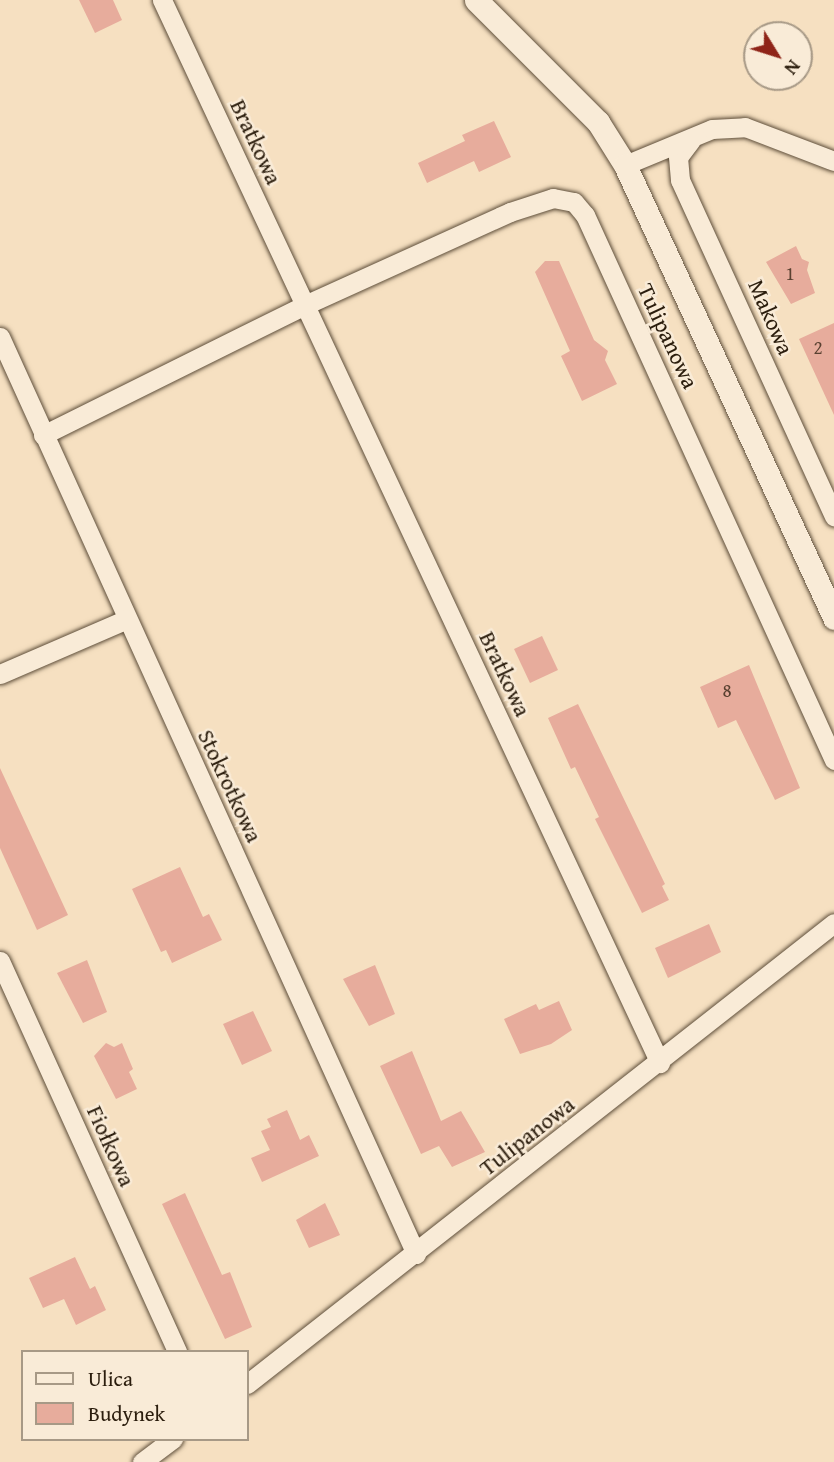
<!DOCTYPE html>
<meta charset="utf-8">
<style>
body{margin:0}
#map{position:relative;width:834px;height:1462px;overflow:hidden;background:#f6e0c1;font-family:"Gentium Book Plus",serif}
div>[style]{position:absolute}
.building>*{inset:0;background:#e7ac9c}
.roads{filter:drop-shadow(0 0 2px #5e4e3a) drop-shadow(0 0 2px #5e4e3a)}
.minor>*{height:19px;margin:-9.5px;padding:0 9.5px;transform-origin:9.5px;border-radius:9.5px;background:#f9ebd7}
.tertiary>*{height:23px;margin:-11.5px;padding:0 11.5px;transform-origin:11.5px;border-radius:11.5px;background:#f9ebd7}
span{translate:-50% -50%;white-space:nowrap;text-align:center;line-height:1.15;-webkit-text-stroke:5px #f9ebd7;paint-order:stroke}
.number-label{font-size:19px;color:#5a4131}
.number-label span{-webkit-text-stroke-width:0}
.street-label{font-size:23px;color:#2b1d0d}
.legend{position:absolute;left:21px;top:1350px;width:228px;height:91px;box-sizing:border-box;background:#f9ebd7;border:2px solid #a79986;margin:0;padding:9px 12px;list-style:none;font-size:21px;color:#2b1d0d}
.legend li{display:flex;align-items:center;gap:14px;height:35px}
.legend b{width:35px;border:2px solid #a79986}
.north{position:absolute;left:743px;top:21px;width:70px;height:70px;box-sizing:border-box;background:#f9ebd7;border:2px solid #a79986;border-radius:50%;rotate:128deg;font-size:19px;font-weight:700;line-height:28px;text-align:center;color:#2b1d0d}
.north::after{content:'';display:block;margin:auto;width:24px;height:32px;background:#8f2418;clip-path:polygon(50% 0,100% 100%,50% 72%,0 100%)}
</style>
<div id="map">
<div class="building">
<div style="clip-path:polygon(79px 0,113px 0,122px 20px,95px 33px)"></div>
<div style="clip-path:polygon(494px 121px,511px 157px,479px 172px,474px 161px,427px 183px,418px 163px,465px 141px,462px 135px)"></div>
<div style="clip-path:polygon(796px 246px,802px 259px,809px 262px,807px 270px,815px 293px,791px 304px,766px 262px)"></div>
<div style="clip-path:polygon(545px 261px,559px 261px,594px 340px,608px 351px,605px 360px,617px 384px,582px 401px,561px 356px,570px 351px,535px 272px)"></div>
<div style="clip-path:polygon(834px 323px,834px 415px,799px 339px)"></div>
<div style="clip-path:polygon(542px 636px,558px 670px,530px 683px,514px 649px)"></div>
<div style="clip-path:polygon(749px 665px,800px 788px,775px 800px,736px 720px,718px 728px,700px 687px)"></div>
<div style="clip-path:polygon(578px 704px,665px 884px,662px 886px,669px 900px,642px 913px,595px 819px,599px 817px,575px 767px,571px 769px,548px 718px)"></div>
<div style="clip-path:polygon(0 768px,68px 915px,37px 930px,0 848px)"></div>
<div style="clip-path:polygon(180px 867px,203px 917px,209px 914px,222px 940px,172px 963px,166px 950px,161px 952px,132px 889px)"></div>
<div style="clip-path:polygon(709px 924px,721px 952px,668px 978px,655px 948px)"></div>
<div style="clip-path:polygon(87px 960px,107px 1012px,83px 1023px,57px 973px)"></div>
<div style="clip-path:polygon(375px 965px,395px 1014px,369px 1026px,343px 979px)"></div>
<div style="clip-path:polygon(559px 1001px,572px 1030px,551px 1044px,520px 1054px,504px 1019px,536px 1004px,539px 1010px)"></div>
<div style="clip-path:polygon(253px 1011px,272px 1051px,242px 1065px,223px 1024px)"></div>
<div style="clip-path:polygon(106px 1043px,114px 1047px,122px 1043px,133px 1069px,129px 1072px,137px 1089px,116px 1099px,94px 1056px)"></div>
<div style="clip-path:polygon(412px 1051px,441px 1121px,461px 1111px,485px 1152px,452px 1167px,439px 1146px,421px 1154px,380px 1066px)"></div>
<div style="clip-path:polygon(287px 1110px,300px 1140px,309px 1135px,319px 1156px,262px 1182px,251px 1158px,270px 1150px,261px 1131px,271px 1127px,267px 1119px)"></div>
<div style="clip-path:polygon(185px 1193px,222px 1275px,230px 1272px,252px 1327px,225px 1339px,162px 1204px)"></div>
<div style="clip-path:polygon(325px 1203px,340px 1235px,309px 1248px,296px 1220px)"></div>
<div style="clip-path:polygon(75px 1257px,90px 1289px,95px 1286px,106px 1310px,76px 1325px,64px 1299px,43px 1308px,29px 1278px)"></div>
</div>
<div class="roads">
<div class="minor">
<div style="left:162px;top:0;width:1174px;rotate:64.9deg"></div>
<div style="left:691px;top:140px;width:21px;rotate:127deg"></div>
<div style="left:678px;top:157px;width:23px;rotate:85deg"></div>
<div style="left:680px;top:180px;width:370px;rotate:65.4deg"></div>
<div style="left:625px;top:165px;width:94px;rotate:-22.5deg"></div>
<div style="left:712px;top:129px;width:33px;rotate:-3deg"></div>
<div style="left:745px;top:127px;width:95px;rotate:20.9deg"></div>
<div style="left:0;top:337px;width:1007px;rotate:65.6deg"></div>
<div style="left:43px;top:435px;width:292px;rotate:-26.4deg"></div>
<div style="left:305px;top:305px;width:225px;rotate:-24.4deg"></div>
<div style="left:510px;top:212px;width:45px;rotate:-18deg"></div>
<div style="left:553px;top:198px;width:21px;rotate:11deg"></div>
<div style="left:574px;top:202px;width:17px;rotate:50deg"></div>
<div style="left:585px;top:215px;width:599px;rotate:65.45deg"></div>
<div style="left:0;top:674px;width:138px;rotate:-23.4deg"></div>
<div style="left:0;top:961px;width:429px;rotate:65.6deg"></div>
<div style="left:247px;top:1384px;width:746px;rotate:-38.14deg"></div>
<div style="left:142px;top:1462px;width:39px;rotate:-37deg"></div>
</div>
<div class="tertiary">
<div style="left:476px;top:0;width:173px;rotate:45deg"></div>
<div style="left:598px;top:122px;width:51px;rotate:57.9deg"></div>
<div style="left:625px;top:165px;width:499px;rotate:65.2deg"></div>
</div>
</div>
<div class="number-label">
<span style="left:790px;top:274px">1</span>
<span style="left:818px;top:348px">2</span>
<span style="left:727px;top:691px">8</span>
</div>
<div class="street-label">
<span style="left:256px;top:142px;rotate:65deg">Bratkowa</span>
<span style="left:771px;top:317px;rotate:66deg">Makowa</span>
<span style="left:668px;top:336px;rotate:65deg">Tulipanowa</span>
<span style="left:505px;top:674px;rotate:65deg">Bratkowa</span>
<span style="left:230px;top:786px;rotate:65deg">Stokrotkowa</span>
<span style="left:527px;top:1136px;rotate:-38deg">Tulipanowa</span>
<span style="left:111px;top:1146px;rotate:66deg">Fiołkowa</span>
</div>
<ul class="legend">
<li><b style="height:9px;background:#f9ebd7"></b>Ulica</li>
<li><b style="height:19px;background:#e7ac9c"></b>Budynek</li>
</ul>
<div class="north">N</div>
</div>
